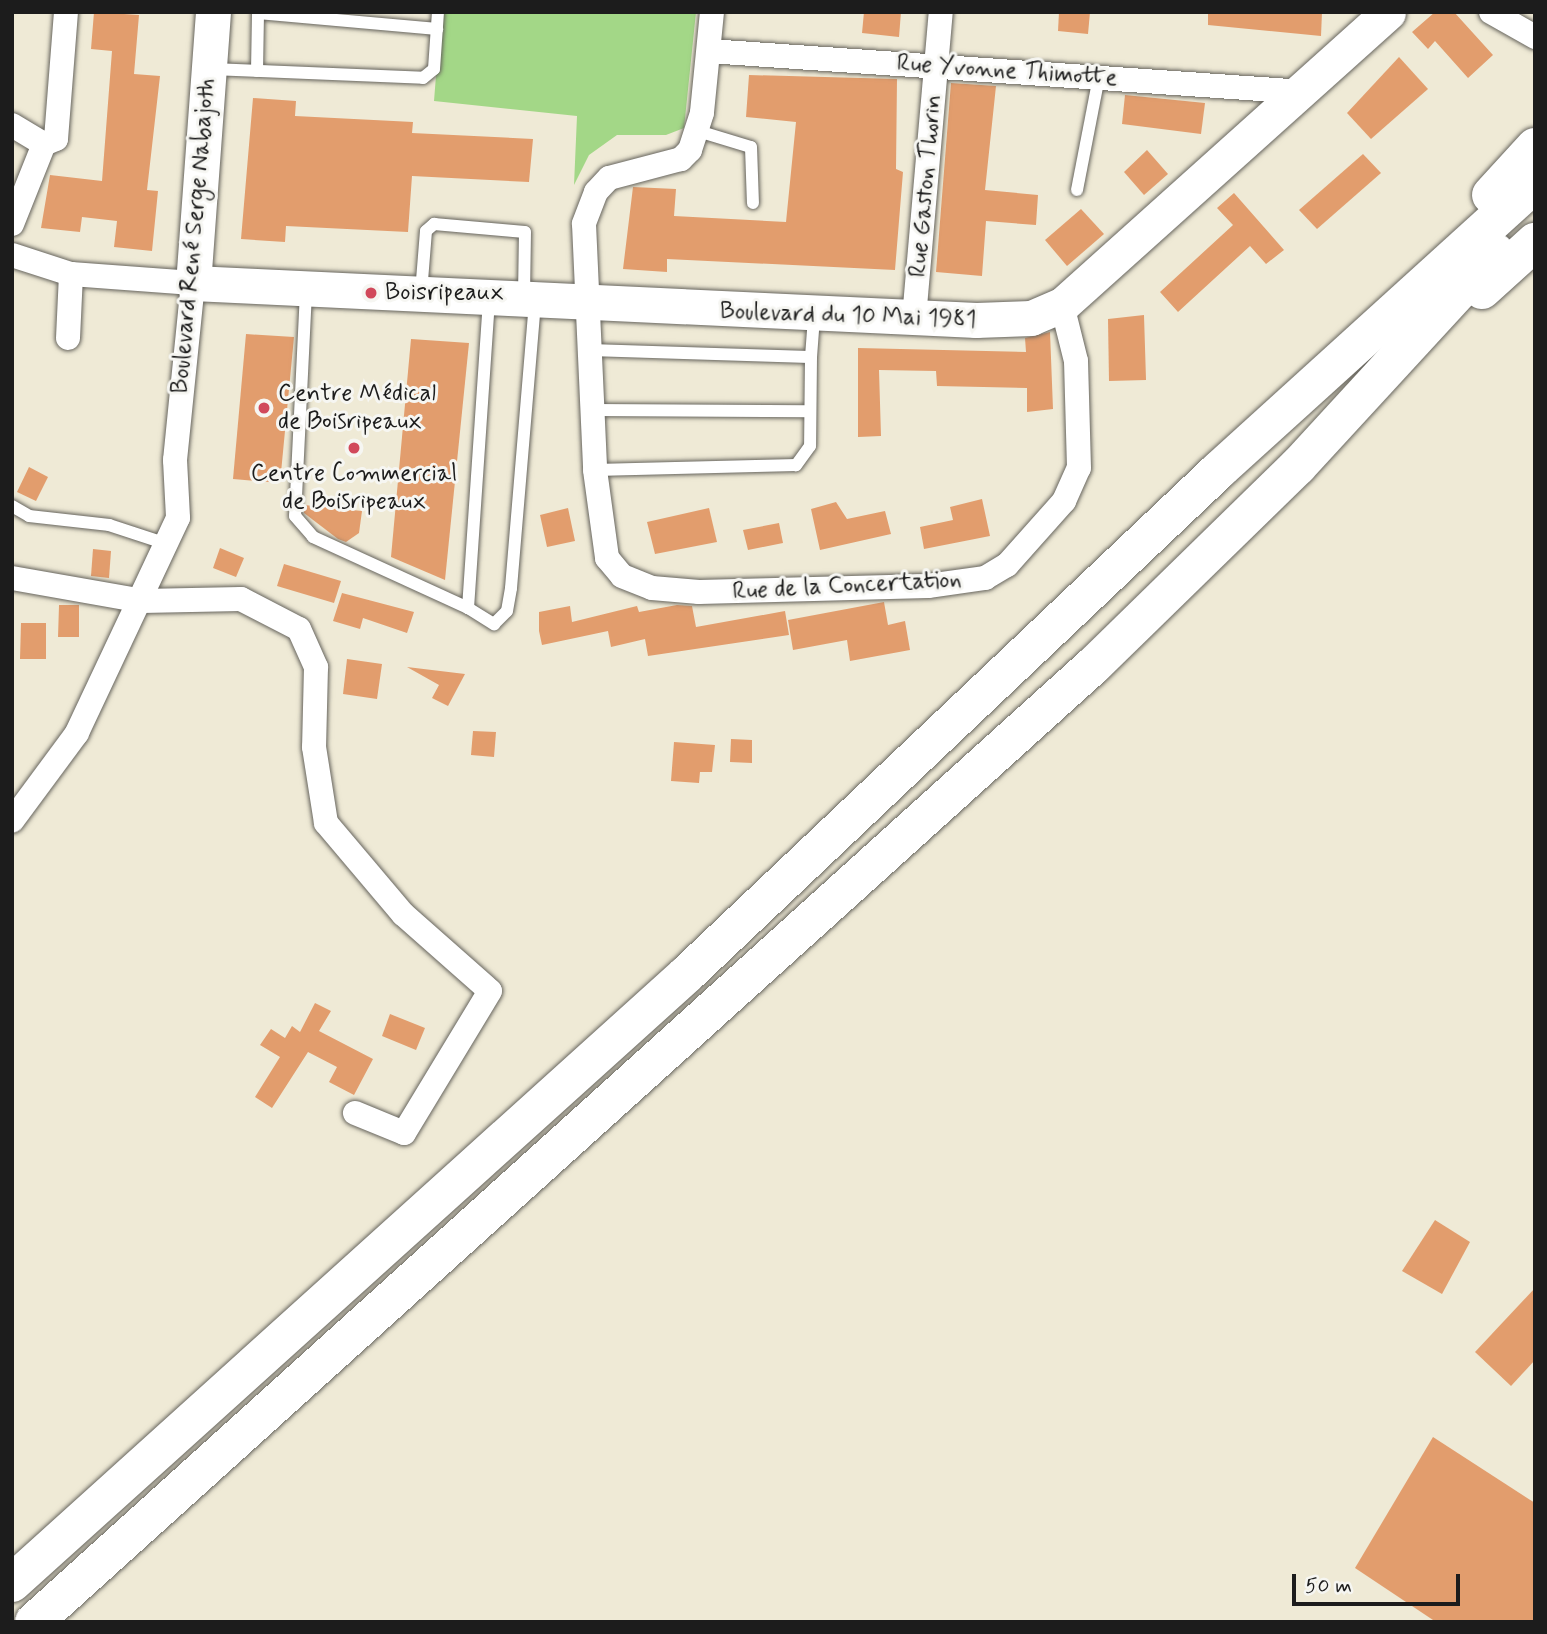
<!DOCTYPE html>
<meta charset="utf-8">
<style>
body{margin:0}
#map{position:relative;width:1547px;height:1634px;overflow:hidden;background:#efead6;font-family:Mynerve,sans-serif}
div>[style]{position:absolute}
.green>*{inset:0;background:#a3d787}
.building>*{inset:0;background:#e29d6d}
.roads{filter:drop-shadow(0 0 2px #66645d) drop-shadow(0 0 2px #66645d)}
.lane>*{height:12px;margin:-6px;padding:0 6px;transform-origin:6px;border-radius:6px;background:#fff}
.street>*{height:24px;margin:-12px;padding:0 12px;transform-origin:12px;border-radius:12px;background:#fff}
.secondary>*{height:35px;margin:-17.5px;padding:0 17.5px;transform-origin:17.5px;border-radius:17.5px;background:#fff}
.highway>*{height:38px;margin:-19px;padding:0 19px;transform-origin:19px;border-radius:19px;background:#fff}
.dots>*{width:19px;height:19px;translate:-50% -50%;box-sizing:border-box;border:4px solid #f6f6f2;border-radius:50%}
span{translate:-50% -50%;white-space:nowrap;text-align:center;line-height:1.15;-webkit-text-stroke:6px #f6f6f2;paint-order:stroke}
.street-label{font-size:24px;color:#1c1c1c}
.poi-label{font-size:24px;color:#1c1c1c}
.left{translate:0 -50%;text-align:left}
.frame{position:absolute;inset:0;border:14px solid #1c1c1c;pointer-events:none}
.scale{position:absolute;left:1292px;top:1574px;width:168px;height:32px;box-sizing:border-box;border:4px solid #1c1c1c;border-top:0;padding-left:9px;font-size:21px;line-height:24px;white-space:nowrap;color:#1c1c1c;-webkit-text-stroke:5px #f6f6f2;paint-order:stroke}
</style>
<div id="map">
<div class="green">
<div style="clip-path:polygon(441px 12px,696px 12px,684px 128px,666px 135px,617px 135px,589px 155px,574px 185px,577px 116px,434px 101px)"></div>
</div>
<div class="building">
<div style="clip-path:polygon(94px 12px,139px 15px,134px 74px,160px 76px,147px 190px,158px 191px,152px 251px,114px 247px,117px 221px,82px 217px,80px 232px,41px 228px,50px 175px,102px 181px,112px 51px,91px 49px)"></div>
<div style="clip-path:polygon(864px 12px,901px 12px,899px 37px,862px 33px)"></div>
<div style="clip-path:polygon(1059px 12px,1090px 12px,1088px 34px,1058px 31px)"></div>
<div style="clip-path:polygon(1208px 12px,1322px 12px,1321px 36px,1208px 25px)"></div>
<div style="clip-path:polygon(1435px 12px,1454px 12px,1493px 55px,1468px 78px,1435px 41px,1428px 49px,1412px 32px)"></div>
<div style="clip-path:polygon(1399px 57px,1428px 89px,1371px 139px,1347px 113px)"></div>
<div style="clip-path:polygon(749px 75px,897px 79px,896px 169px,903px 172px,895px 270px,667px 259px,667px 272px,623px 269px,633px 187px,676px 189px,674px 216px,786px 222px,796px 122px,746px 117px)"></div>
<div style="clip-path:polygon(951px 83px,996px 86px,985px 190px,1038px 195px,1036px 225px,986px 221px,982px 276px,936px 272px)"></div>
<div style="clip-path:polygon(1125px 95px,1205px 103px,1201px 134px,1122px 124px)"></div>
<div style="clip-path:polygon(253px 98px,296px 101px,295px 116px,413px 122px,412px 133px,533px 139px,529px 182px,412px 176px,408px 232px,286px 226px,285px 242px,241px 239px)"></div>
<div style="clip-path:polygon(1147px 150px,1168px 174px,1144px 195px,1124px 172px)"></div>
<div style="clip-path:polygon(1363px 154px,1381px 173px,1317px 229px,1299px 210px)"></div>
<div style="clip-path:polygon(1234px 193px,1284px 250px,1266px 264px,1250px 246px,1178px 312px,1160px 292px,1233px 225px,1217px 208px)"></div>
<div style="clip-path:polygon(1081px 209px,1104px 234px,1067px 266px,1045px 240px)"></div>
<div style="clip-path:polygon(1144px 315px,1146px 380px,1109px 381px,1108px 319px)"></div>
<div style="clip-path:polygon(1050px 332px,1053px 409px,1027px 412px,1027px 388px,937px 386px,936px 371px,879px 370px,881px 436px,858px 437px,858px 348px,1026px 352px,1025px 338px)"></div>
<div style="clip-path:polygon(246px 334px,294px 337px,280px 483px,233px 479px)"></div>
<div style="clip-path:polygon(411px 339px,469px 343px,445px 580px,391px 557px)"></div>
<div style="clip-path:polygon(29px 467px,48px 477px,36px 501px,17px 492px)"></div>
<div style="clip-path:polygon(982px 499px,990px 536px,924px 549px,920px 527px,953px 520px,950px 507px)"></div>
<div style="clip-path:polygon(836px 502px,847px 519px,885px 511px,891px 534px,820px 550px,811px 509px)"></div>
<div style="clip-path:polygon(304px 505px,362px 511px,359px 533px,346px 542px,338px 539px,304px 513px)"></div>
<div style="clip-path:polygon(568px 508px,575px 541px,547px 547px,540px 515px)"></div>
<div style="clip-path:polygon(709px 508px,717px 542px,655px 554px,647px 522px)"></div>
<div style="clip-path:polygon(779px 523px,783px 543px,748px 550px,743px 530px)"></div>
<div style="clip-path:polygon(220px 548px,244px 558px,236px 577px,213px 568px)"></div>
<div style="clip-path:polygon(93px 549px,111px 551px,109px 578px,91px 576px)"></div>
<div style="clip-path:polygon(284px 564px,341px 581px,334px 603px,277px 586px)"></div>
<div style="clip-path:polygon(342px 593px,414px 612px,407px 633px,363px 618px,360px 629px,333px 621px)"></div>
<div style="clip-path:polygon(884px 602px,888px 625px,905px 621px,910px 650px,850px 661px,847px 640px,793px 650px,788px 620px)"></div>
<div style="clip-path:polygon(59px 605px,79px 605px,79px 637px,58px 637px)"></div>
<div style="clip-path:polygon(677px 605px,692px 606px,696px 627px,785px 611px,789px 635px,648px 656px,645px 639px,611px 647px,608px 631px,542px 645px,539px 631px,539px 612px,570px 606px,572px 622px,637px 606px,639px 612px)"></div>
<div style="clip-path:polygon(21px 623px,46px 623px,46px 659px,20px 659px)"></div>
<div style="clip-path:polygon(347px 659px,382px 664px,377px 699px,343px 694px)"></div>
<div style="clip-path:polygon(407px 667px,465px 674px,448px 706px,432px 698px,439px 685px)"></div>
<div style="clip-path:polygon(473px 731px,496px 732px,494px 757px,471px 755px)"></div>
<div style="clip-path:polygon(731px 739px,752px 740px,752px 763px,730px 762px)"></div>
<div style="clip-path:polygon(674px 742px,715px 745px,712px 772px,700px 772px,699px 783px,671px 781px)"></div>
<div style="clip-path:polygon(315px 1003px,331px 1011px,319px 1031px,373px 1059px,354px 1095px,329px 1082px,337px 1067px,308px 1052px,272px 1108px,255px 1097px,280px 1057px,260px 1045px,271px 1029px,285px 1038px,292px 1026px,300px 1032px)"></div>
<div style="clip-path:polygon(390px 1014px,425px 1028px,416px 1050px,382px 1036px)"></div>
<div style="clip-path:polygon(1435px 1220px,1470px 1242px,1442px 1294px,1402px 1271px)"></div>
<div style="clip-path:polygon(1535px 1288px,1535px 1360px,1511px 1386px,1475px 1352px)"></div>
<div style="clip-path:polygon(1433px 1437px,1535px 1503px,1535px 1622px,1436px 1622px,1355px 1568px)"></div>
</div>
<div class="roads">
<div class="lane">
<div style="left:258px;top:13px;width:180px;rotate:5.1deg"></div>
<div style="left:212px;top:69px;width:211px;rotate:2.4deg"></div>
<div style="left:423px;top:78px;width:14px;rotate:-39deg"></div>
<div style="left:434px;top:69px;width:57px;rotate:-86deg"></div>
<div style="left:257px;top:71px;width:59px;rotate:-89deg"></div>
<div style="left:698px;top:131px;width:55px;rotate:16.8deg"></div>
<div style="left:751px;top:147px;width:56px;rotate:88deg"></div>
<div style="left:1077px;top:190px;width:115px;rotate:-79deg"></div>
<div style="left:306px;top:292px;width:224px;rotate:92.8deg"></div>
<div style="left:295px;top:516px;width:28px;rotate:49deg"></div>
<div style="left:313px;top:537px;width:170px;rotate:24.6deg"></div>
<div style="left:421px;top:293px;width:62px;rotate:-85.4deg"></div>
<div style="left:426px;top:231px;width:11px;rotate:-41deg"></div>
<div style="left:434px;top:224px;width:91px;rotate:5deg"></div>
<div style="left:525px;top:232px;width:64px;rotate:90.9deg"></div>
<div style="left:489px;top:300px;width:309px;rotate:93.9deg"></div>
<div style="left:468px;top:608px;width:31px;rotate:32deg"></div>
<div style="left:494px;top:624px;width:18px;rotate:-45deg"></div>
<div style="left:507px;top:611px;width:23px;rotate:-80deg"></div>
<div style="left:511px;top:588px;width:286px;rotate:-85.2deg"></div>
<div style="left:588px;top:350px;width:223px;rotate:1.8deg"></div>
<div style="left:811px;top:357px;width:89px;rotate:90.6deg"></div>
<div style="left:810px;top:446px;width:24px;rotate:126deg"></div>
<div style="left:796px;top:465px;width:201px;rotate:178.6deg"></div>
<div style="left:811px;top:357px;width:40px;rotate:-85.7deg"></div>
<div style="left:593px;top:410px;width:216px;rotate:0.3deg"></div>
<div style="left:12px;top:506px;width:20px;rotate:30deg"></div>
<div style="left:29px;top:516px;width:81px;rotate:6.4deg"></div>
<div style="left:109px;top:525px;width:61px;rotate:18.1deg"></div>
</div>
<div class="street">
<div style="left:712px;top:12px;width:101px;rotate:95.7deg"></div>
<div style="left:702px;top:113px;width:39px;rotate:108deg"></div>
<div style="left:690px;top:150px;width:13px;rotate:135deg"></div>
<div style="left:681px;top:159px;width:74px;rotate:165.2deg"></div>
<div style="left:609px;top:178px;width:19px;rotate:133deg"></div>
<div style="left:596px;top:192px;width:34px;rotate:111deg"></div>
<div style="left:584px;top:224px;width:246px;rotate:87.4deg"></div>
<div style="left:595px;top:470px;width:89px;rotate:82.2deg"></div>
<div style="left:607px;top:558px;width:23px;rotate:50deg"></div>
<div style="left:622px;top:576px;width:32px;rotate:22deg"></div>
<div style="left:652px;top:588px;width:47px;rotate:4.9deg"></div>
<div style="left:699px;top:592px;width:229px;rotate:-1.5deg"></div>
<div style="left:928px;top:586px;width:58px;rotate:-8deg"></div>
<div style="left:985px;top:578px;width:26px;rotate:-31deg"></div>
<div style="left:1007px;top:565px;width:86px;rotate:-48.3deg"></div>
<div style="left:1064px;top:501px;width:36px;rotate:-66deg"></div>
<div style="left:1079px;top:468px;width:107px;rotate:-91.6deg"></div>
<div style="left:1076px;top:361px;width:58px;rotate:-104deg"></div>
<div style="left:1491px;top:12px;width:51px;rotate:29.6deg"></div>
<div style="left:709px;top:51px;width:597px;rotate:3.94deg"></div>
<div style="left:12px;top:125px;width:37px;rotate:31deg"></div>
<div style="left:44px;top:144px;width:13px;rotate:-23deg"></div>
<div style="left:56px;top:139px;width:127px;rotate:-85.5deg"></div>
<div style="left:12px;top:224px;width:86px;rotate:-68.2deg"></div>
<div style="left:12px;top:255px;width:62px;rotate:17.9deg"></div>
<div style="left:71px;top:274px;width:122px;rotate:4.2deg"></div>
<div style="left:193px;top:283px;width:178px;rotate:95.8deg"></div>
<div style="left:175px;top:460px;width:58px;rotate:87deg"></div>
<div style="left:178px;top:518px;width:238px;rotate:115.2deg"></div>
<div style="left:77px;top:733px;width:109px;rotate:126.5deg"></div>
<div style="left:914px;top:318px;width:307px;rotate:-85deg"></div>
<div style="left:68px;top:338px;width:64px;rotate:-87.3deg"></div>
<div style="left:12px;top:578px;width:132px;rotate:10deg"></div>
<div style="left:142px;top:601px;width:99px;rotate:-1.2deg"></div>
<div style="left:241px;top:599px;width:65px;rotate:27.3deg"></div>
<div style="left:299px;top:629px;width:42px;rotate:65.9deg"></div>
<div style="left:316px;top:667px;width:80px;rotate:91.4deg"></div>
<div style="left:314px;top:747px;width:77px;rotate:81deg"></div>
<div style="left:326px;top:823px;width:119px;rotate:49.8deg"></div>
<div style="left:403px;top:914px;width:116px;rotate:41.5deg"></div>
<div style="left:490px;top:991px;width:166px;rotate:121.2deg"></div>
<div style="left:404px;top:1133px;width:53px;rotate:-157.8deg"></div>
</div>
<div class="secondary">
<div style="left:213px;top:12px;width:272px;rotate:94.2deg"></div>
<div style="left:193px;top:283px;width:784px;rotate:2.71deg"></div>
<div style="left:976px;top:320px;width:55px;rotate:-2.1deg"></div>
<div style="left:1031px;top:318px;width:34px;rotate:-23deg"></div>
<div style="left:1062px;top:305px;width:438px;rotate:-41.9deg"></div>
</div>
<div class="highway">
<div style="left:1491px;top:195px;width:65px;rotate:-47.5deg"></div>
<div style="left:1482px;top:290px;width:72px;rotate:-42.2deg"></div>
<div style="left:12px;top:1583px;width:909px;rotate:-42.06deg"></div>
<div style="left:687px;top:974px;width:733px;rotate:-43.45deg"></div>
<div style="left:1219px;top:470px;width:427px;rotate:-42.2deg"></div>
<div style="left:34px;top:1622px;width:1428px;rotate:-42.08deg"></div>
<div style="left:1094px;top:665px;width:285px;rotate:-44.3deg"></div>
<div style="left:1298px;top:466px;width:291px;rotate:-47.4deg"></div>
</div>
</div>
<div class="dots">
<div style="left:371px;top:293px;background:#d1495b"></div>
<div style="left:264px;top:408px;background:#d1495b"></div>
<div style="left:354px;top:448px;background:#d1495b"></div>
</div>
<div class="street-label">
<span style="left:1007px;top:71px;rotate:4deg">Rue Yvonne Thimotte</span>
<span style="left:926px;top:186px;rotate:-85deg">Rue Gaston Thorin</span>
<span style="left:194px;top:236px;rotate:-85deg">Boulevard René Serge Nabajoth</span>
<span style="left:848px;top:316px;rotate:2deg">Boulevard du 10 Mai 1981</span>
<span style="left:847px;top:586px;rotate:-3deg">Rue de la Concertation</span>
</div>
<div class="poi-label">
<span class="left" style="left:385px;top:293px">Boisripeaux</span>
<span class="left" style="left:278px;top:408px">Centre Médical<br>de Boisripeaux</span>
<span style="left:354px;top:488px">Centre Commercial<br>de Boisripeaux</span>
</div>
<div class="frame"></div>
<div class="scale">50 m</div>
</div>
